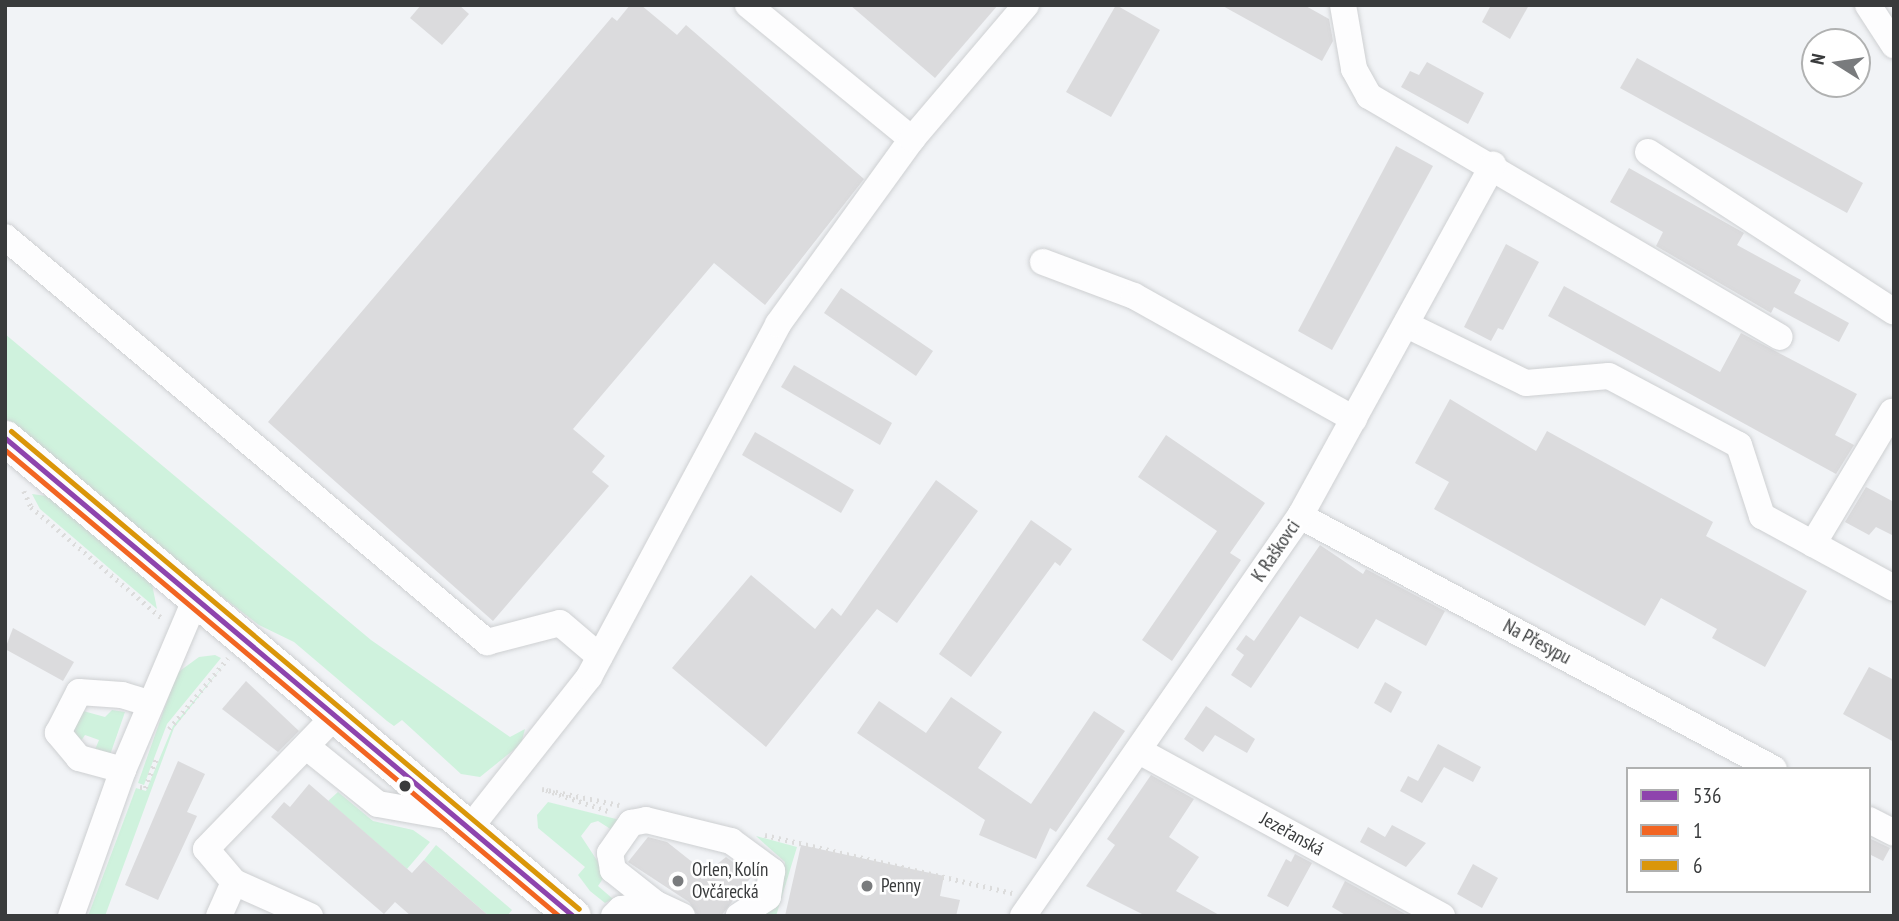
<!DOCTYPE html>
<meta charset="utf-8">
<style>
body{margin:0}
#map{position:relative;width:1899px;height:921px;overflow:hidden;background:#f1f3f6;font-family:"PT Sans Narrow",sans-serif}
div>[style]{position:absolute}
.green>*{inset:0;background:#cff2dd}
.building>*{inset:0;background:#dbdbdd}
.path>*{height:4.5px;margin-top:-2.25px;transform-origin:0;background:repeating-linear-gradient(90deg,#dcdcdc 0 2px,transparent 0 7px)}
.roads{filter:drop-shadow(0 0 2px #ced0d2) drop-shadow(0 0 2px #ced0d2)}
.minor>*{height:26px;margin:-13px;padding:0 13px;transform-origin:13px;border-radius:13px;background:#fdfdfe}
.major>*{height:35px;margin:-17.5px;padding:0 17.5px;transform-origin:17.5px;border-radius:17.5px;background:#fdfdfe}
.bus-1>*{height:5px;margin:-2.5px;padding:0 2.5px;transform-origin:2.5px;border-radius:2.5px;background:#8e44ad}
.bus-2>*{height:5px;margin:-2.5px;padding:0 2.5px;transform-origin:2.5px;border-radius:2.5px;background:#f26522}
.bus-3>*{height:5px;margin:-2.5px;padding:0 2.5px;transform-origin:2.5px;border-radius:2.5px;background:#da9609}
.dots>*{width:19px;height:19px;translate:-50% -50%;box-sizing:border-box;border:4px solid #fff;border-radius:50%}
span{translate:-50% -50%;white-space:nowrap;text-align:center;line-height:1.15;-webkit-text-stroke:5px #fff;paint-order:stroke}
.street-label{font-size:19px;color:#393b3c}
.poi-label{font-size:19px;color:#393b3c}
.left{translate:0 -50%;text-align:left}
.frame{position:absolute;inset:0;border:7px solid #393b3c;pointer-events:none}
.legend{position:absolute;left:1626px;top:767px;width:245px;height:126px;box-sizing:border-box;background:#fff;border:2px solid #b0b1b1;margin:0;padding:9px 12px;list-style:none;font-size:21px;color:#393b3c}
.legend li{display:flex;align-items:center;gap:14px;height:35px}
.legend b{width:35px;border:2px solid #b0b1b1}
.north{position:absolute;left:1801px;top:28px;width:70px;height:70px;box-sizing:border-box;background:#fff;border:2px solid #b0b1b1;border-radius:50%;rotate:282deg;font-size:19px;font-weight:700;line-height:28px;text-align:center;color:#393b3c}
.north::after{content:'';display:block;margin:auto;width:24px;height:32px;background:#797b7d;clip-path:polygon(50% 0,100% 100%,50% 72%,0 100%)}
</style>
<div id="map">
<div class="green">
<div style="clip-path:polygon(5px 334px,371px 640px,510px 737px,525px 729px,521px 744px,480px 777px,461px 774px,402px 720px,394px 726px,387px 721px,294px 642px,259px 625px,164px 552px,5px 418px)"></div>
<div style="clip-path:polygon(32px 494px,54px 497px,152px 584px,157px 609px,40px 509px)"></div>
<div style="clip-path:polygon(215px 655px,221px 658px,167px 724px,144px 785px,138px 783px,177px 673px,199px 657px)"></div>
<div style="clip-path:polygon(226px 662px,174px 728px,105px 916px,88px 916px,136px 788px,146px 791px,173px 726px)"></div>
<div style="clip-path:polygon(76px 709px,105px 717px,112px 710px,125px 712px,110px 755px,94px 752px,99px 740px,85px 735px,79px 744px,68px 722px)"></div>
<div style="clip-path:polygon(338px 792px,373px 821px,413px 830px,430px 842px,407px 869px,328px 801px)"></div>
<div style="clip-path:polygon(548px 802px,620px 820px,612px 830px,598px 821px,591px 823px,581px 836px,606px 874px,598px 886px,613px 899px,605px 903px,590px 891px,578px 875px,585px 867px,538px 828px,537px 815px)"></div>
<div style="clip-path:polygon(756px 836px,797px 847px,776px 916px,756px 913px,783px 879px,785px 862px)"></div>
<div style="clip-path:polygon(436px 845px,512px 910px,507px 916px,489px 916px,424px 860px)"></div>
</div>
<div class="building">
<div style="clip-path:polygon(421px 5px,459px 5px,469px 14px,442px 45px,410px 18px)"></div>
<div style="clip-path:polygon(630px 5px,641px 5px,677px 35px,686px 25px,864px 179px,765px 305px,714px 263px,573px 429px,605px 456px,592px 472px,609px 486px,493px 621px,268px 422px,612px 17px,617px 21px)"></div>
<div style="clip-path:polygon(850px 5px,998px 5px,935px 78px)"></div>
<div style="clip-path:polygon(1116px 5px,1160px 30px,1111px 117px,1066px 92px)"></div>
<div style="clip-path:polygon(1221px 5px,1304px 5px,1329px 19px,1333px 41px,1322px 61px)"></div>
<div style="clip-path:polygon(1491px 5px,1529px 5px,1510px 39px,1482px 22px)"></div>
<div style="clip-path:polygon(1637px 58px,1863px 183px,1847px 213px,1620px 88px)"></div>
<div style="clip-path:polygon(1427px 62px,1484px 93px,1468px 124px,1401px 87px,1410px 71px,1419px 75px)"></div>
<div style="clip-path:polygon(1396px 146px,1433px 166px,1332px 350px,1298px 331px)"></div>
<div style="clip-path:polygon(1629px 168px,1744px 233px,1737px 245px,1801px 280px,1794px 293px,1849px 323px,1839px 342px,1774px 307px,1771px 313px,1656px 246px,1663px 232px,1610px 202px)"></div>
<div style="clip-path:polygon(1506px 244px,1539px 262px,1503px 330px,1498px 328px,1491px 341px,1464px 327px)"></div>
<div style="clip-path:polygon(1564px 286px,1720px 372px,1741px 333px,1857px 394px,1835px 435px,1854px 445px,1836px 474px,1548px 316px)"></div>
<div style="clip-path:polygon(841px 288px,933px 351px,916px 376px,824px 313px)"></div>
<div style="clip-path:polygon(794px 365px,892px 423px,880px 445px,781px 387px)"></div>
<div style="clip-path:polygon(1450px 399px,1536px 451px,1547px 431px,1713px 522px,1706px 536px,1807px 591px,1765px 667px,1712px 638px,1717px 629px,1661px 598px,1645px 626px,1434px 509px,1449px 482px,1415px 463px)"></div>
<div style="clip-path:polygon(755px 432px,854px 490px,841px 513px,742px 455px)"></div>
<div style="clip-path:polygon(1166px 435px,1265px 503px,1230px 553px,1241px 560px,1172px 661px,1142px 640px,1217px 531px,1138px 477px)"></div>
<div style="clip-path:polygon(936px 480px,978px 511px,897px 623px,877px 609px,766px 747px,672px 668px,751px 575px,815px 629px,832px 608px,841px 616px)"></div>
<div style="clip-path:polygon(1866px 487px,1894px 502px,1894px 536px,1876px 527px,1869px 535px,1845px 522px)"></div>
<div style="clip-path:polygon(1031px 520px,1072px 549px,1060px 566px,1055px 562px,971px 677px,939px 654px)"></div>
<div style="clip-path:polygon(1320px 545px,1363px 574px,1366px 569px,1445px 611px,1426px 646px,1376px 619px,1358px 649px,1300px 616px,1251px 688px,1231px 675px,1244px 655px,1236px 649px,1246px 635px,1254px 641px)"></div>
<div style="clip-path:polygon(13px 628px,74px 662px,63px 681px,5px 649px)"></div>
<div style="clip-path:polygon(1869px 667px,1894px 680px,1894px 742px,1843px 714px)"></div>
<div style="clip-path:polygon(246px 681px,299px 731px,278px 752px,222px 709px)"></div>
<div style="clip-path:polygon(1385px 682px,1402px 692px,1391px 713px,1374px 703px)"></div>
<div style="clip-path:polygon(951px 697px,1002px 732px,978px 768px,1031px 804px,1094px 711px,1125px 731px,1056px 832px,1050px 828px,1036px 859px,979px 835px,985px 820px,857px 733px,879px 701px,926px 733px)"></div>
<div style="clip-path:polygon(1206px 706px,1255px 739px,1247px 753px,1215px 735px,1203px 752px,1184px 739px)"></div>
<div style="clip-path:polygon(1438px 744px,1481px 767px,1473px 782px,1444px 767px,1422px 803px,1400px 791px,1408px 776px,1418px 781px)"></div>
<div style="clip-path:polygon(178px 761px,205px 774px,187px 812px,197px 816px,158px 900px,125px 885px)"></div>
<div style="clip-path:polygon(1151px 775px,1194px 799px,1169px 837px,1199px 857px,1176px 891px,1221px 916px,1146px 916px,1086px 886px,1115px 845px,1107px 839px)"></div>
<div style="clip-path:polygon(309px 784px,412px 873px,424px 860px,489px 916px,411px 916px,395px 902px,384px 914px,271px 817px,284px 802px,290px 807px)"></div>
<div style="clip-path:polygon(1392px 825px,1426px 843px,1406px 867px,1360px 842px,1368px 827px,1385px 837px)"></div>
<div style="clip-path:polygon(648px 837px,667px 842px,706px 873px,726px 857px,752px 876px,721px 916px,698px 916px,689px 902px,628px 862px)"></div>
<div style="clip-path:polygon(1869px 838px,1890px 848px,1883px 861px,1869px 854px)"></div>
<div style="clip-path:polygon(801px 845px,944px 876px,940px 896px,960px 900px,956px 916px,785px 916px)"></div>
<div style="clip-path:polygon(1295px 854px,1312px 863px,1288px 907px,1267px 896px,1286px 859px,1291px 862px)"></div>
<div style="clip-path:polygon(1473px 864px,1498px 878px,1482px 908px,1457px 894px)"></div>
<div style="clip-path:polygon(1345px 881px,1409px 916px,1347px 916px,1332px 907px)"></div>
</div>
<div class="path">
<div style="left:24px;top:491px;width:17px;rotate:66deg"></div>
<div style="left:31px;top:507px;width:173px;rotate:40.3deg"></div>
<div style="left:169px;top:729px;width:92px;rotate:-50.3deg"></div>
<div style="left:140px;top:787px;width:5px;rotate:11deg"></div>
<div style="left:145px;top:788px;width:31px;rotate:-69deg"></div>
<div style="left:542px;top:789px;width:79px;rotate:11.7deg"></div>
<div style="left:546px;top:790px;width:69px;rotate:18.7deg"></div>
<div style="left:765px;top:835px;width:254px;rotate:13.2deg"></div>
</div>
<div class="roads">
<div class="minor">
<div style="left:748px;top:5px;width:212px;rotate:39.3deg"></div>
<div style="left:1343px;top:5px;width:65px;rotate:80.2deg"></div>
<div style="left:1354px;top:69px;width:31px;rotate:61deg"></div>
<div style="left:1369px;top:96px;width:476px;rotate:30.4deg"></div>
<div style="left:1868px;top:5px;width:48px;rotate:57deg"></div>
<div style="left:1648px;top:152px;width:293px;rotate:33deg"></div>
<div style="left:5px;top:237px;width:630px;rotate:40.04deg"></div>
<div style="left:487px;top:642px;width:75px;rotate:-14.6deg"></div>
<div style="left:560px;top:623px;width:52px;rotate:40.4deg"></div>
<div style="left:1043px;top:262px;width:97px;rotate:20.5deg"></div>
<div style="left:1134px;top:296px;width:252px;rotate:29.2deg"></div>
<div style="left:1407px;top:325px;width:132px;rotate:26deg"></div>
<div style="left:1526px;top:383px;width:83px;rotate:-4.8deg"></div>
<div style="left:1609px;top:376px;width:147px;rotate:28deg"></div>
<div style="left:1739px;top:445px;width:75px;rotate:72.1deg"></div>
<div style="left:1762px;top:516px;width:150px;rotate:28.6deg"></div>
<div style="left:1300px;top:516px;width:537px;rotate:28.09deg"></div>
<div style="left:1813px;top:544px;width:154px;rotate:-59.1deg"></div>
<div style="left:307px;top:747px;width:91px;rotate:38.8deg"></div>
<div style="left:378px;top:804px;width:80px;rotate:10deg"></div>
<div style="left:1141px;top:752px;width:343px;rotate:28.6deg"></div>
<div style="left:123px;top:770px;width:46px;rotate:-164.7deg"></div>
<div style="left:79px;top:758px;width:33px;rotate:-130deg"></div>
<div style="left:58px;top:733px;width:46px;rotate:-62.9deg"></div>
<div style="left:79px;top:692px;width:43px;rotate:4deg"></div>
<div style="left:122px;top:695px;width:30px;rotate:17deg"></div>
<div style="left:1869px;top:820px;width:28px;rotate:27deg"></div>
<div style="left:469px;top:829px;width:194px;rotate:-51.7deg"></div>
<div style="left:589px;top:677px;width:400px;rotate:-61.8deg"></div>
<div style="left:778px;top:324px;width:228px;rotate:-54.1deg"></div>
<div style="left:912px;top:139px;width:176px;rotate:-49.6deg"></div>
<div style="left:71px;top:916px;width:155px;rotate:-70.4deg"></div>
<div style="left:123px;top:770px;width:187px;rotate:-67deg"></div>
<div style="left:219px;top:916px;width:37px;rotate:-66deg"></div>
<div style="left:310px;top:916px;width:83px;rotate:-155.9deg"></div>
<div style="left:234px;top:882px;width:43px;rotate:-130.3deg"></div>
<div style="left:206px;top:849px;width:185px;rotate:-45.9deg"></div>
<div style="left:614px;top:916px;width:10px;rotate:-45deg"></div>
<div style="left:621px;top:909px;width:35px;rotate:-8deg"></div>
<div style="left:682px;top:916px;width:29px;rotate:-155deg"></div>
<div style="left:656px;top:904px;width:55px;rotate:-141.7deg"></div>
<div style="left:613px;top:870px;width:17px;rotate:-100deg"></div>
<div style="left:610px;top:853px;width:37px;rotate:-55deg"></div>
<div style="left:631px;top:823px;width:15px;rotate:-11deg"></div>
<div style="left:646px;top:820px;width:88px;rotate:13.9deg"></div>
<div style="left:731px;top:841px;width:51px;rotate:36.2deg"></div>
<div style="left:772px;top:871px;width:26px;rotate:99deg"></div>
<div style="left:768px;top:897px;width:35px;rotate:147deg"></div>
<div style="left:1023px;top:916px;width:487px;rotate:-55.3deg"></div>
<div style="left:1300px;top:516px;width:401px;rotate:-61.2deg"></div>
</div>
<div class="major">
<div style="left:5px;top:438px;width:742px;rotate:40.08deg"></div>
</div>
</div>
<div class="bus-1">
<div style="left:5px;top:438px;width:742px;rotate:40.08deg"></div>
</div>
<div class="bus-2">
<div style="left:5px;top:450px;width:724px;rotate:40.07deg"></div>
</div>
<div class="bus-3">
<div style="left:11px;top:431px;width:742px;rotate:40.08deg"></div>
</div>
<div class="dots">
<div style="left:405px;top:786px;background:#393b3c"></div>
<div style="left:678px;top:881px;background:#797b7d"></div>
<div style="left:867px;top:886px;background:#797b7d"></div>
</div>
<div class="street-label">
<span style="left:1276px;top:551px;rotate:-56deg">K Raškovci</span>
<span style="left:1537px;top:642px;rotate:28deg">Na Přesypu</span>
<span style="left:1292px;top:834px;rotate:29deg">Jezeřanská</span>
</div>
<div class="poi-label">
<span class="left" style="left:692px;top:881px">Orlen, Kolín<br>Ovčárecká</span>
<span class="left" style="left:881px;top:886px">Penny</span>
</div>
<div class="frame"></div>
<ul class="legend">
<li><b style="height:9px;background:#8e44ad"></b>536</li>
<li><b style="height:9px;background:#f26522"></b>1</li>
<li><b style="height:9px;background:#da9609"></b>6</li>
</ul>
<div class="north">N</div>
</div>
